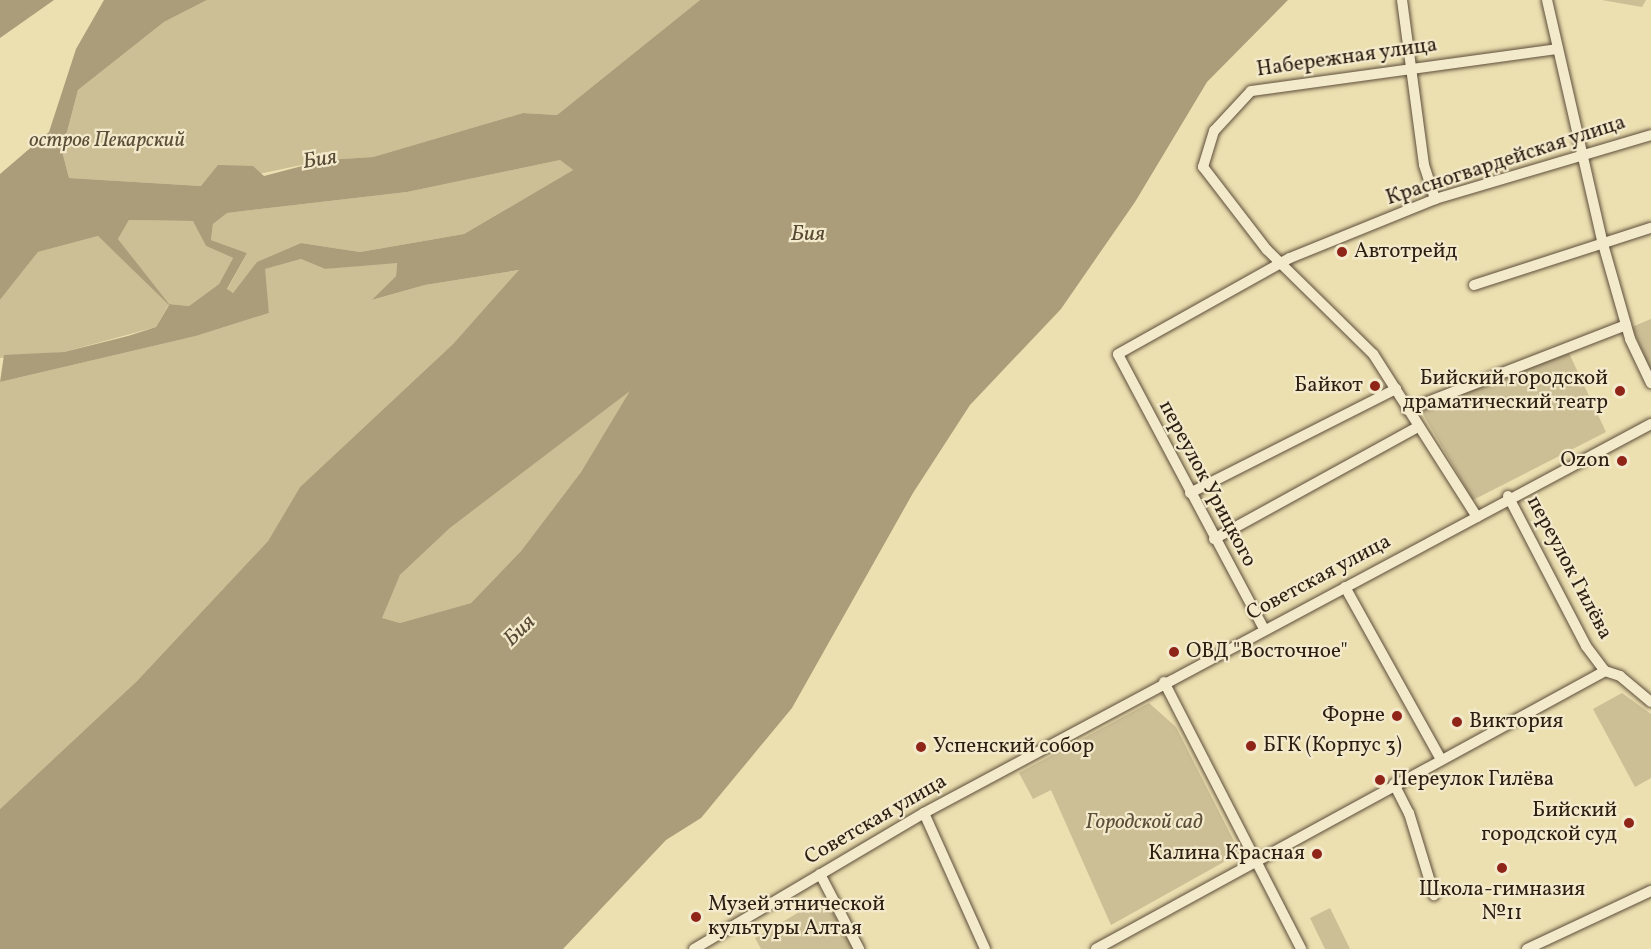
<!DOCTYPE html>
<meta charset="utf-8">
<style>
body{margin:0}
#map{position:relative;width:1651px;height:949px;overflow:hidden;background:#ecdfb0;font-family:Vollkorn,serif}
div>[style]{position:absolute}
.green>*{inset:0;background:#ccbe95}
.water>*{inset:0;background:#ab9d7a}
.roads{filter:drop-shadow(0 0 2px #5d4e3a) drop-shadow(0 0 2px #5d4e3a)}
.minor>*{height:10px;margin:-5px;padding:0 5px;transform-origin:5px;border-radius:5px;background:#f3eacc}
.dots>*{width:16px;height:16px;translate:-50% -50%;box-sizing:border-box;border:3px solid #f3eacc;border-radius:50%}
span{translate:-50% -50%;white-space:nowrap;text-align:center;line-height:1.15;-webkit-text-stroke:4.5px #f3eacc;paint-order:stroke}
.street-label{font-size:21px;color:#2d1e12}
.park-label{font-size:21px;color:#5d4e39;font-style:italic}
.poi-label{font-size:21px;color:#2d1e12}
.left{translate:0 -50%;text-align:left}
.right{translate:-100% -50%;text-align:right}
.water-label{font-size:22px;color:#594a36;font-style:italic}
</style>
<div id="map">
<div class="green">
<div style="clip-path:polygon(207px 0,700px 0,557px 115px,523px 113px,373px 157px,325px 160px,202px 186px,69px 178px,62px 151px,78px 90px,164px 22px)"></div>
<div style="clip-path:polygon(1602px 0,1646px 0,1642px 7px)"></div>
<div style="clip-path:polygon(560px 160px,573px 170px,464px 234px,360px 252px,301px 243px,258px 262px,233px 293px,227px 290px,247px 253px,211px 240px,213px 224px,226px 213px,407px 192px)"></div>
<div style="clip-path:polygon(129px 220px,194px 221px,206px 246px,233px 258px,219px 284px,189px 306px,169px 304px,156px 327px,64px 352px,0 358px,0 300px,38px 252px,98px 236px,165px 300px,118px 239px)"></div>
<div style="clip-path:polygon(301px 259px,325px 269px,397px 262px,396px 276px,373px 300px,425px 285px,520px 270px,453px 344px,300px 487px,268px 541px,137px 681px,0 809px,0 382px,196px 336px,269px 313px,264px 269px)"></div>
<div style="clip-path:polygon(1651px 319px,1651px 371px,1632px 327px)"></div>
<div style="clip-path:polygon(1567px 349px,1606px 432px,1473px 500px,1420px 409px)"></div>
<div style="clip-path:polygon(632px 389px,581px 472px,521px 551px,471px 603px,400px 623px,381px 618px,400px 575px,450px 528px)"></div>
<div style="clip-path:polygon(1622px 693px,1651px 714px,1651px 778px,1635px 787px,1593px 709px)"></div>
<div style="clip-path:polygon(1149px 703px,1176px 727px,1240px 853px,1111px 925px,1051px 790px,1033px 799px,1019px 773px)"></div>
<div style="clip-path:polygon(818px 901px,830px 907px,853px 949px,761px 949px,755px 938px)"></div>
<div style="clip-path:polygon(1330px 908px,1350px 949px,1325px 949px,1310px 918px)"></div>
</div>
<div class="water">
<div style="clip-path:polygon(0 0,54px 0,0 38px)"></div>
<div style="clip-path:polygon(evenodd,104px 0,207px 0,164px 22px,78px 90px,62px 151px,69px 178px,201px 186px,218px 165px,253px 166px,264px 176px,325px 160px,373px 157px,523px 113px,557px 115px,700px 0,1288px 0,1207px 82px,1135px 202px,1061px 309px,970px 405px,913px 493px,792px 708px,701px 818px,666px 840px,563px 949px,0 949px,0 809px,137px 681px,268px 541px,300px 487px,453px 344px,519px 270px,425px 285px,372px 300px,396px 276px,397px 263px,325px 269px,301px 259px,265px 269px,269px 313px,196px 336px,0 382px,4px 355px,64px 352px,128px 336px,156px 327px,169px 305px,98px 236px,38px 252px,0 300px,0 174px,49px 132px,76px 49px,104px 0,560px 160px,573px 170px,464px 234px,360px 252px,301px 243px,257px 262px,233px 293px,227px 289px,247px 253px,211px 240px,213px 224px,227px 213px,407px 192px,560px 160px,104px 0,129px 220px,193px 221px,206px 246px,233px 258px,219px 284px,189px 306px,169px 304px,118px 239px,129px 220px,104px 0,630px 391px,581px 472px,521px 551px,471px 603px,400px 623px,382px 618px,400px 575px,450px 528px,630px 391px)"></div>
</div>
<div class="roads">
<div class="minor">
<div style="left:1402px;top:0;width:166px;rotate:82.4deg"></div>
<div style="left:1424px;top:165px;width:36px;rotate:72deg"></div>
<div style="left:1547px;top:0;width:250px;rotate:77.1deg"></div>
<div style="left:1603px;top:244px;width:99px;rotate:74.1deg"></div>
<div style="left:1630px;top:339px;width:49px;rotate:64.5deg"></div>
<div style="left:1474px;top:285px;width:186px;rotate:-17.9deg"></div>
<div style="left:1407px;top:410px;width:235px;rotate:-21.2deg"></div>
<div style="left:1190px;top:493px;width:231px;rotate:-26.8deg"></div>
<div style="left:1508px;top:496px;width:169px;rotate:62.5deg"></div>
<div style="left:1586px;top:646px;width:31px;rotate:53deg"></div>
<div style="left:1605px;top:671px;width:16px;rotate:18deg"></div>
<div style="left:1620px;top:676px;width:40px;rotate:40deg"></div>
<div style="left:1477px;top:517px;width:193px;rotate:-122.5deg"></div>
<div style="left:1373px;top:354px;width:148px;rotate:-135.5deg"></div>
<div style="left:1267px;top:250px;width:105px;rotate:-127.6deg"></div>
<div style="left:1203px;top:167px;width:38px;rotate:-73deg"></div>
<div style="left:1214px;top:131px;width:54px;rotate:-47.2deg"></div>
<div style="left:1251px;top:91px;width:309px;rotate:-7.8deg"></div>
<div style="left:1214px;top:539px;width:233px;rotate:-28.8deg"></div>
<div style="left:1345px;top:587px;width:196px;rotate:60.9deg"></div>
<div style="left:1264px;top:629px;width:311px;rotate:-118deg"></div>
<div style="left:1118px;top:354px;width:197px;rotate:-29.2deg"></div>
<div style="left:1290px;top:258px;width:157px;rotate:-22.1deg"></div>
<div style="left:1435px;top:199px;width:225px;rotate:-16.5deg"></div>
<div style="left:1164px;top:682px;width:300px;rotate:62.8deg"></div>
<div style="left:1394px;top:784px;width:33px;rotate:63deg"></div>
<div style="left:1409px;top:813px;width:86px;rotate:73deg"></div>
<div style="left:924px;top:813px;width:149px;rotate:65.8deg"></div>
<div style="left:820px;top:874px;width:85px;rotate:62.5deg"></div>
<div style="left:694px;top:949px;width:267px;rotate:-30.6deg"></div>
<div style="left:924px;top:813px;width:825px;rotate:-28.15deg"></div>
<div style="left:1096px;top:949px;width:580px;rotate:-28.64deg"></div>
<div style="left:1527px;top:949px;width:137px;rotate:-25.1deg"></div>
</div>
</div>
<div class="dots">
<div style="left:1342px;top:252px;background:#8f2418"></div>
<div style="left:1375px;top:386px;background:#8f2418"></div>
<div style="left:1620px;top:391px;background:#8f2418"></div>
<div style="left:1622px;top:461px;background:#8f2418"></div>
<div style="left:1174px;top:652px;background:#8f2418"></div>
<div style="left:1397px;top:716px;background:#8f2418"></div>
<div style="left:1457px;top:722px;background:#8f2418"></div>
<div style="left:1251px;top:746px;background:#8f2418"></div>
<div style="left:921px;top:747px;background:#8f2418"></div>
<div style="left:1380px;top:780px;background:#8f2418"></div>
<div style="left:1629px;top:823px;background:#8f2418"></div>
<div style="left:1317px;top:854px;background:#8f2418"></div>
<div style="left:1502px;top:868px;background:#8f2418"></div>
<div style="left:696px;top:917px;background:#8f2418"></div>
</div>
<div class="street-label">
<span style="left:1347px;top:58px;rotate:-8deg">Набережная улица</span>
<span style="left:1506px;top:161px;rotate:-18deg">Красногвардейская улица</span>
<span style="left:1207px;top:484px;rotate:62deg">переулок Урицкого</span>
<span style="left:1569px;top:568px;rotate:62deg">переулок Гилёва</span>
<span style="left:1319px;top:578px;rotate:-28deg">Советская улица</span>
<span style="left:876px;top:820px;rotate:-30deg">Советская улица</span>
</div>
<div class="park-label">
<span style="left:107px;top:141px">остров Пекарский</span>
<span style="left:1144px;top:823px">Городской сад</span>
</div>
<div class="poi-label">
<span class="left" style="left:1354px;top:252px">Автотрейд</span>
<span class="right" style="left:1608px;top:391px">Бийский городской<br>драматический театр</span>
<span class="right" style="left:1363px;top:386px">Байкот</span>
<span class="right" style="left:1610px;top:461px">Ozon</span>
<span class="left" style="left:1186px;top:652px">ОВД "Восточное"</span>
<span class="right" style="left:1385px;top:716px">Форне</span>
<span class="left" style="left:1469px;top:722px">Виктория</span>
<span class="left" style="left:1263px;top:746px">БГК (Корпус 3)</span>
<span class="left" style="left:933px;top:747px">Успенский собор</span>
<span class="left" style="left:1392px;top:780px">Переулок Гилёва</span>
<span class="right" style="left:1617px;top:823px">Бийский<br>городской суд</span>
<span class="right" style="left:1305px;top:854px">Калина Красная</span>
<span style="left:1502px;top:902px">Школа-гимназия<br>№11</span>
<span class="left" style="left:708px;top:917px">Музей этнической<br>культуры Алтая</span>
</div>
<div class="water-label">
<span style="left:320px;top:160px;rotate:-9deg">Бия</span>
<span style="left:808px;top:235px">Бия</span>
<span style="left:520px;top:631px;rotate:-44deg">Бия</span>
</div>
</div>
